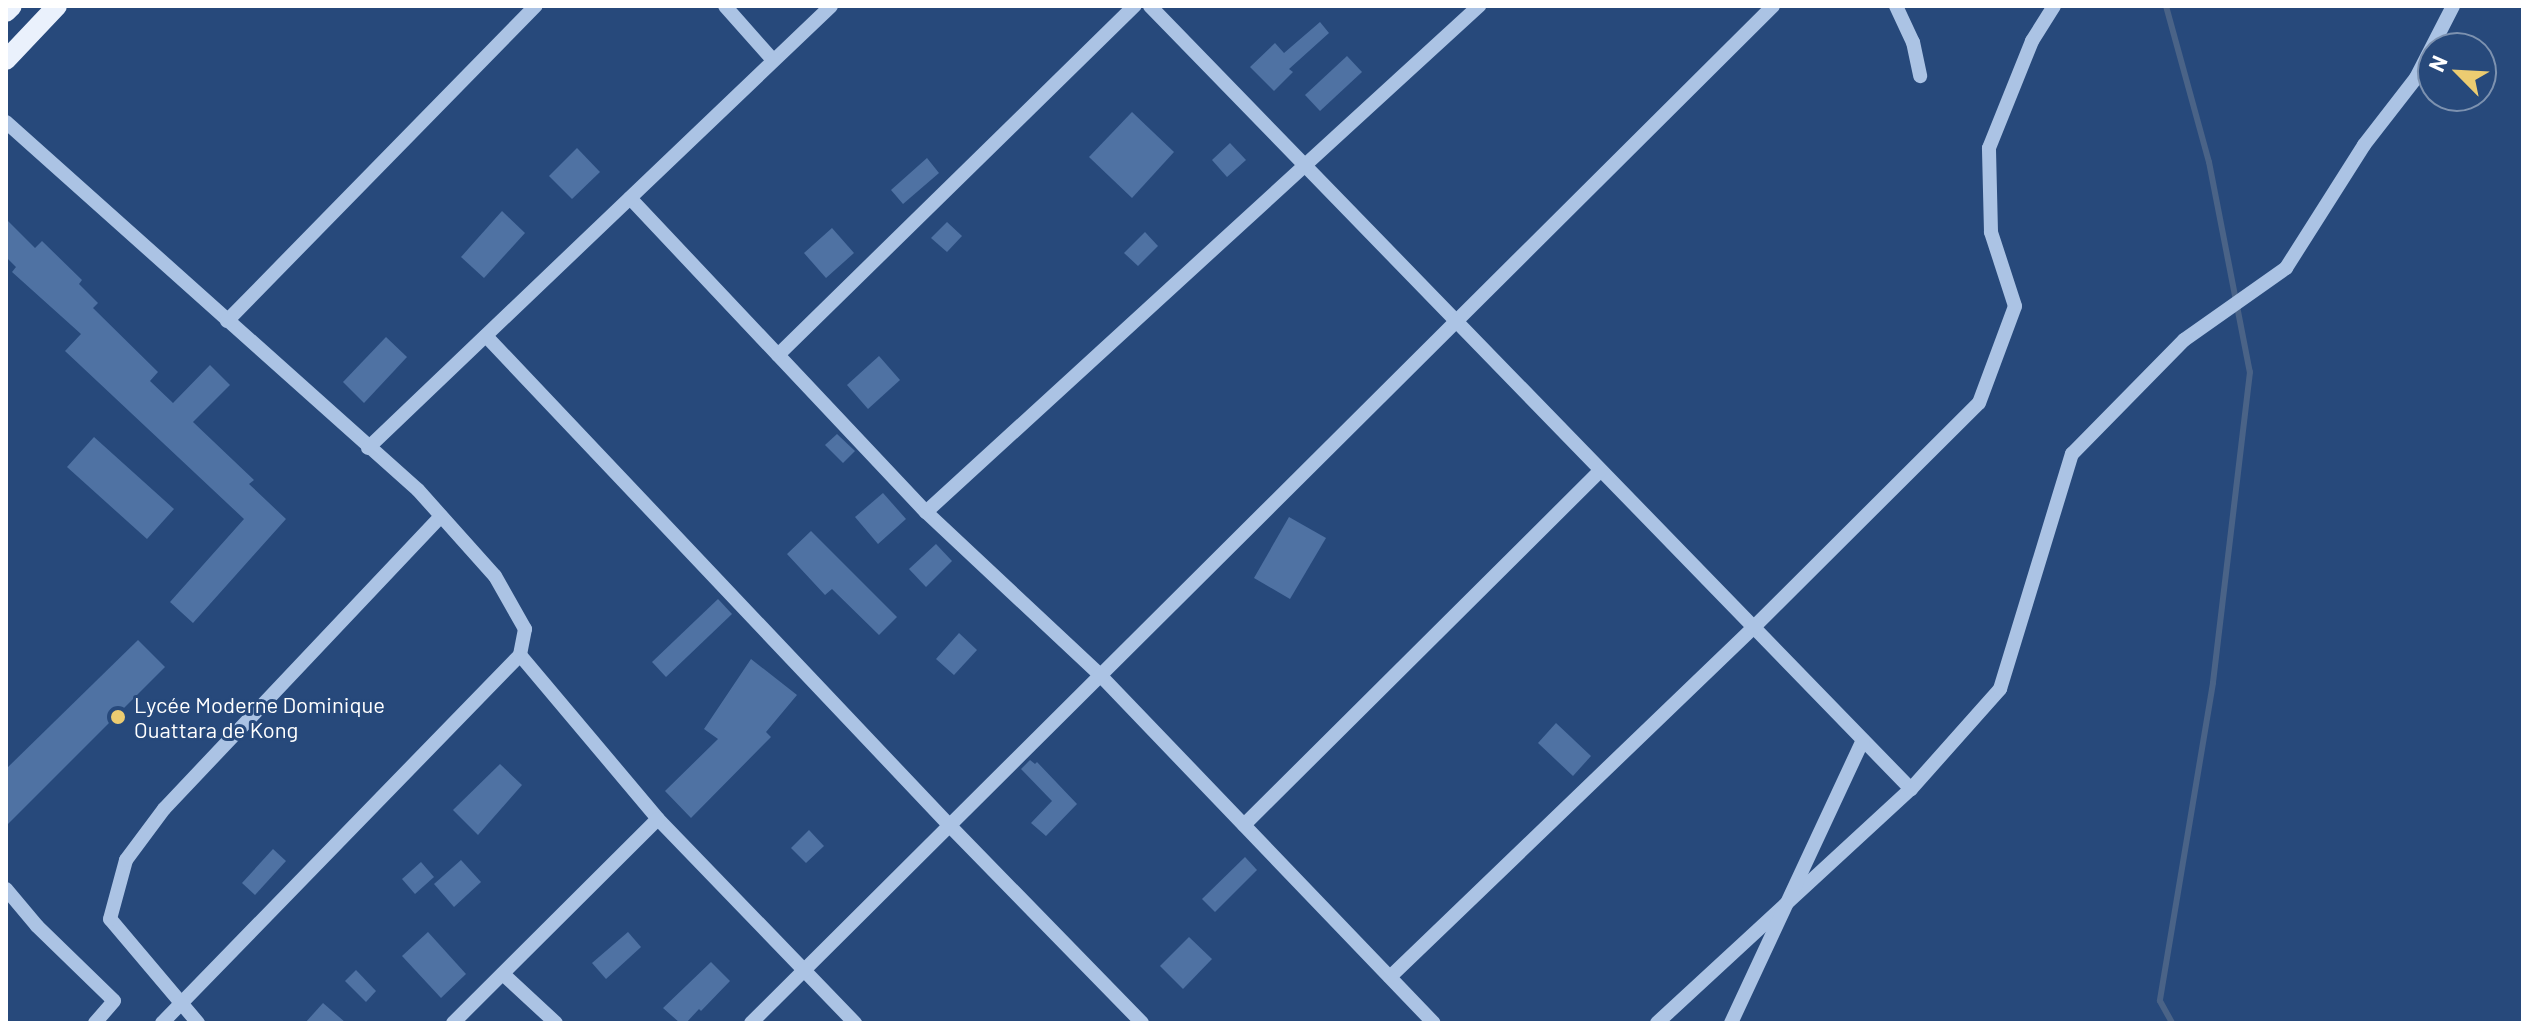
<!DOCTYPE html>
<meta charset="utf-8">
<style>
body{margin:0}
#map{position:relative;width:2529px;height:1029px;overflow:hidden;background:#27497b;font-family:Barlow,sans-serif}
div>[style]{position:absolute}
.stream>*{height:6px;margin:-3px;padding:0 3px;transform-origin:3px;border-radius:3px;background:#4a6387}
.building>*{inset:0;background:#4f72a3}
.minor>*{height:14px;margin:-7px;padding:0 7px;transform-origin:7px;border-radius:7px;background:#abc3e4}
.major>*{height:20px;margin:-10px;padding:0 10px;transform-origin:10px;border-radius:10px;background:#eaf1fc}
.dots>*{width:22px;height:22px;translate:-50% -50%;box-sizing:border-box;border:4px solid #27497b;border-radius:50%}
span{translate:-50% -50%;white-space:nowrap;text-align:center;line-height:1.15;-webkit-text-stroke:6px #27497b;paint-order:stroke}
.poi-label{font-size:22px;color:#fff}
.left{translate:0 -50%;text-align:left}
.frame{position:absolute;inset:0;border:8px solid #fff;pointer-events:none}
.north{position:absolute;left:2417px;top:32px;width:80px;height:80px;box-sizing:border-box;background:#27497b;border:2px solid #7d92b0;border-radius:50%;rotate:294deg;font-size:22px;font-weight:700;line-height:32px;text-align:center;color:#fff}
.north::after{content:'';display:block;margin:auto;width:28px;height:36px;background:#eccc71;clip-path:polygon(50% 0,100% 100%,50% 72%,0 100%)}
</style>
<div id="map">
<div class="stream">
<div style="left:2166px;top:6px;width:162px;rotate:74.6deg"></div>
<div style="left:2209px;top:162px;width:214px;rotate:79deg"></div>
<div style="left:2250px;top:372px;width:313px;rotate:96.8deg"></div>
<div style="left:2213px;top:683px;width:322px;rotate:99.5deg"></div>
<div style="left:2160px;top:1001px;width:25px;rotate:61deg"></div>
</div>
<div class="building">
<div style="clip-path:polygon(1320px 22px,1329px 33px,1289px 69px,1293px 72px,1274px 91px,1250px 67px,1275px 43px,1284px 53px)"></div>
<div style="clip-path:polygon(1347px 56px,1362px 72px,1320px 111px,1305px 95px)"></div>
<div style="clip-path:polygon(1132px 112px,1174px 152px,1132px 198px,1089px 157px)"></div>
<div style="clip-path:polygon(1230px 143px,1246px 160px,1227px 177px,1212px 160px)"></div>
<div style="clip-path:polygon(577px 148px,600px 172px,572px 199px,549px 176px)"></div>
<div style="clip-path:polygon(927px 158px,939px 173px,903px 204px,891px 190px)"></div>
<div style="clip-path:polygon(502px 211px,525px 233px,484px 278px,461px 257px)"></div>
<div style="clip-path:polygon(6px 219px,35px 248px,42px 241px,82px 280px,79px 284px,98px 303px,93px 308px,158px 372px,150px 381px,173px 403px,210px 365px,230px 385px,193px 422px,254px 480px,249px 484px,286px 519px,193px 623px,170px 602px,244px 519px,65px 351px,81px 334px,12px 272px,16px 267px,6px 257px)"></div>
<div style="clip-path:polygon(947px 222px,962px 236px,947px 252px,931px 238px)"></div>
<div style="clip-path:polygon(832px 228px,854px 253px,826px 278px,804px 253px)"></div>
<div style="clip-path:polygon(1145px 232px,1158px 246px,1138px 266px,1124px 253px)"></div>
<div style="clip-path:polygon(386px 337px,407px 357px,364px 403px,343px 382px)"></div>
<div style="clip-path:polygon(879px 356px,900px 380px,868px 409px,847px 385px)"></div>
<div style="clip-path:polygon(837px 434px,855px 451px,843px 463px,825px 445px)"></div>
<div style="clip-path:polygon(94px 437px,174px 509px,147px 539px,67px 467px)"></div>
<div style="clip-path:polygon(883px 493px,906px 519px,878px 544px,855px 517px)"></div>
<div style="clip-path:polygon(1289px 517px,1326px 538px,1290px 599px,1254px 578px)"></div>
<div style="clip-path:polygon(811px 531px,897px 617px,879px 635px,832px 589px,825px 595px,787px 554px)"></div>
<div style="clip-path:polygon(936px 544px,952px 561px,926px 587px,909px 569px)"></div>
<div style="clip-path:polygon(718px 599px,732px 614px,666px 677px,652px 662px)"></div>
<div style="clip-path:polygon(959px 633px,977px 650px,954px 675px,936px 659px)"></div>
<div style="clip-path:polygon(138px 640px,165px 667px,6px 826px,6px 769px)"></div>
<div style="clip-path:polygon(751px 659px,797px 695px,766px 732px,771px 737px,691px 818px,665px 791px,718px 739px,704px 729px)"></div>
<div style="clip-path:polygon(1556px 723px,1591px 756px,1573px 776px,1538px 743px)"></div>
<div style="clip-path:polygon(1030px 760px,1035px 764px,1037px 762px,1077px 804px,1046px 836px,1031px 823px,1052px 801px,1021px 769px)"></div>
<div style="clip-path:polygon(500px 764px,522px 785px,478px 835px,453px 810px)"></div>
<div style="clip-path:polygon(809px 830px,824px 846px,806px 863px,791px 848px)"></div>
<div style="clip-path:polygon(273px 849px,286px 861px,255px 895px,242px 883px)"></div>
<div style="clip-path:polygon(1245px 857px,1257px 870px,1215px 912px,1202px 899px)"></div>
<div style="clip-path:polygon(461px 860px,481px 882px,454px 907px,434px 884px)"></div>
<div style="clip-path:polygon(421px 862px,434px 877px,415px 894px,402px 879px)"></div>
<div style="clip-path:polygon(428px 932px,466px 974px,441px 998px,402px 956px)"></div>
<div style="clip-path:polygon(628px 932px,641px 947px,606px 979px,592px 963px)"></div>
<div style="clip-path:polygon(1189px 937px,1212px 959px,1183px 989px,1160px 966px)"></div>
<div style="clip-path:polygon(711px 962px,730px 981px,701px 1011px,699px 1009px,686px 1023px,680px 1023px,663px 1008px)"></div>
<div style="clip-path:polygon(356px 970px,376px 991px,366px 1002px,345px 981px)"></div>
<div style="clip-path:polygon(323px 1003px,346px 1023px,305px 1023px)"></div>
</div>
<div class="minor">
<div style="left:725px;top:6px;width:72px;rotate:48.4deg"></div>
<div style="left:1150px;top:6px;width:1092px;rotate:45.82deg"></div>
<div style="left:1896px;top:6px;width:40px;rotate:65deg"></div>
<div style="left:1913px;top:42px;width:35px;rotate:78deg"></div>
<div style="left:6px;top:122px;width:552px;rotate:41.77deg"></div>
<div style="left:418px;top:490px;width:115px;rotate:48.2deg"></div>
<div style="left:495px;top:576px;width:61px;rotate:60.5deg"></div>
<div style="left:525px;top:629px;width:26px;rotate:101deg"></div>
<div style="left:520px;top:655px;width:214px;rotate:49.9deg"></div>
<div style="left:658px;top:819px;width:284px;rotate:46deg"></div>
<div style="left:630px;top:198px;width:432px;rotate:46.7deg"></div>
<div style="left:926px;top:512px;width:238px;rotate:43.1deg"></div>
<div style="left:1100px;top:675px;width:482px;rotate:46.2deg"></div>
<div style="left:227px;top:321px;width:441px;rotate:-45.6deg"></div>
<div style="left:486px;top:336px;width:675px;rotate:46.56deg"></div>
<div style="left:950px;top:826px;width:275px;rotate:45.7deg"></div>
<div style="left:778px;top:355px;width:499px;rotate:-44.4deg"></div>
<div style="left:368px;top:448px;width:640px;rotate:-43.67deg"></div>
<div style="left:926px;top:512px;width:750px;rotate:-42.46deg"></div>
<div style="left:1244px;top:825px;width:503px;rotate:-44.84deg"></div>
<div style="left:6px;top:889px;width:48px;rotate:50deg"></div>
<div style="left:37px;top:926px;width:107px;rotate:44.2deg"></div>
<div style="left:114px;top:1001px;width:29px;rotate:131deg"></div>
<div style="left:503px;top:974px;width:72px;rotate:42.8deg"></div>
<div style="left:1390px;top:977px;width:505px;rotate:-43.88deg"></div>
<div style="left:1754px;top:627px;width:317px;rotate:-44.9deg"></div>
<div style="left:1979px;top:403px;width:103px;rotate:-69.6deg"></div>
<div style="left:2015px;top:306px;width:78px;rotate:-108deg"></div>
<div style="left:1991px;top:232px;width:84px;rotate:-91.4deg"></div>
<div style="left:1989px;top:148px;width:115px;rotate:-68.1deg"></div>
<div style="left:2032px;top:41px;width:41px;rotate:-57.8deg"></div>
<div style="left:162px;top:1023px;width:513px;rotate:-45.79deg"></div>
<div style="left:198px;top:1023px;width:136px;rotate:-130.2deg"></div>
<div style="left:110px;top:919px;width:61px;rotate:-74.8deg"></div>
<div style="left:126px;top:860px;width:64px;rotate:-53.3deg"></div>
<div style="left:164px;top:809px;width:403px;rotate:-46.6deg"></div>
<div style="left:453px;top:1023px;width:289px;rotate:-44.9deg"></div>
<div style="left:751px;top:1023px;width:1442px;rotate:-44.86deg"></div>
<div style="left:1657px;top:1023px;width:345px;rotate:-42.7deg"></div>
<div style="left:1911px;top:789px;width:134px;rotate:-48.3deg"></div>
<div style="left:2000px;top:689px;width:246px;rotate:-73deg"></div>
<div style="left:2072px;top:454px;width:160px;rotate:-45.5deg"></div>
<div style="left:2184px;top:340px;width:125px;rotate:-35.2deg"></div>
<div style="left:2286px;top:268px;width:146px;rotate:-57.6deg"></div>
<div style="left:2364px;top:145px;width:85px;rotate:-52.2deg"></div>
<div style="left:2416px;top:78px;width:81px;rotate:-62.8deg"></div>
<div style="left:1731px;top:1023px;width:312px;rotate:-65deg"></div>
</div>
<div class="major">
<div style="left:6px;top:12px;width:8px;rotate:-45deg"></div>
<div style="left:6px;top:60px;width:74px;rotate:-46.6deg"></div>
</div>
<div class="dots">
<div style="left:118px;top:717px;background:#eccc71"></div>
</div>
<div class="poi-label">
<span class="left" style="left:134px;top:717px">Lycée Moderne Dominique<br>Ouattara de Kong</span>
</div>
<div class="frame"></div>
<div class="north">N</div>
</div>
